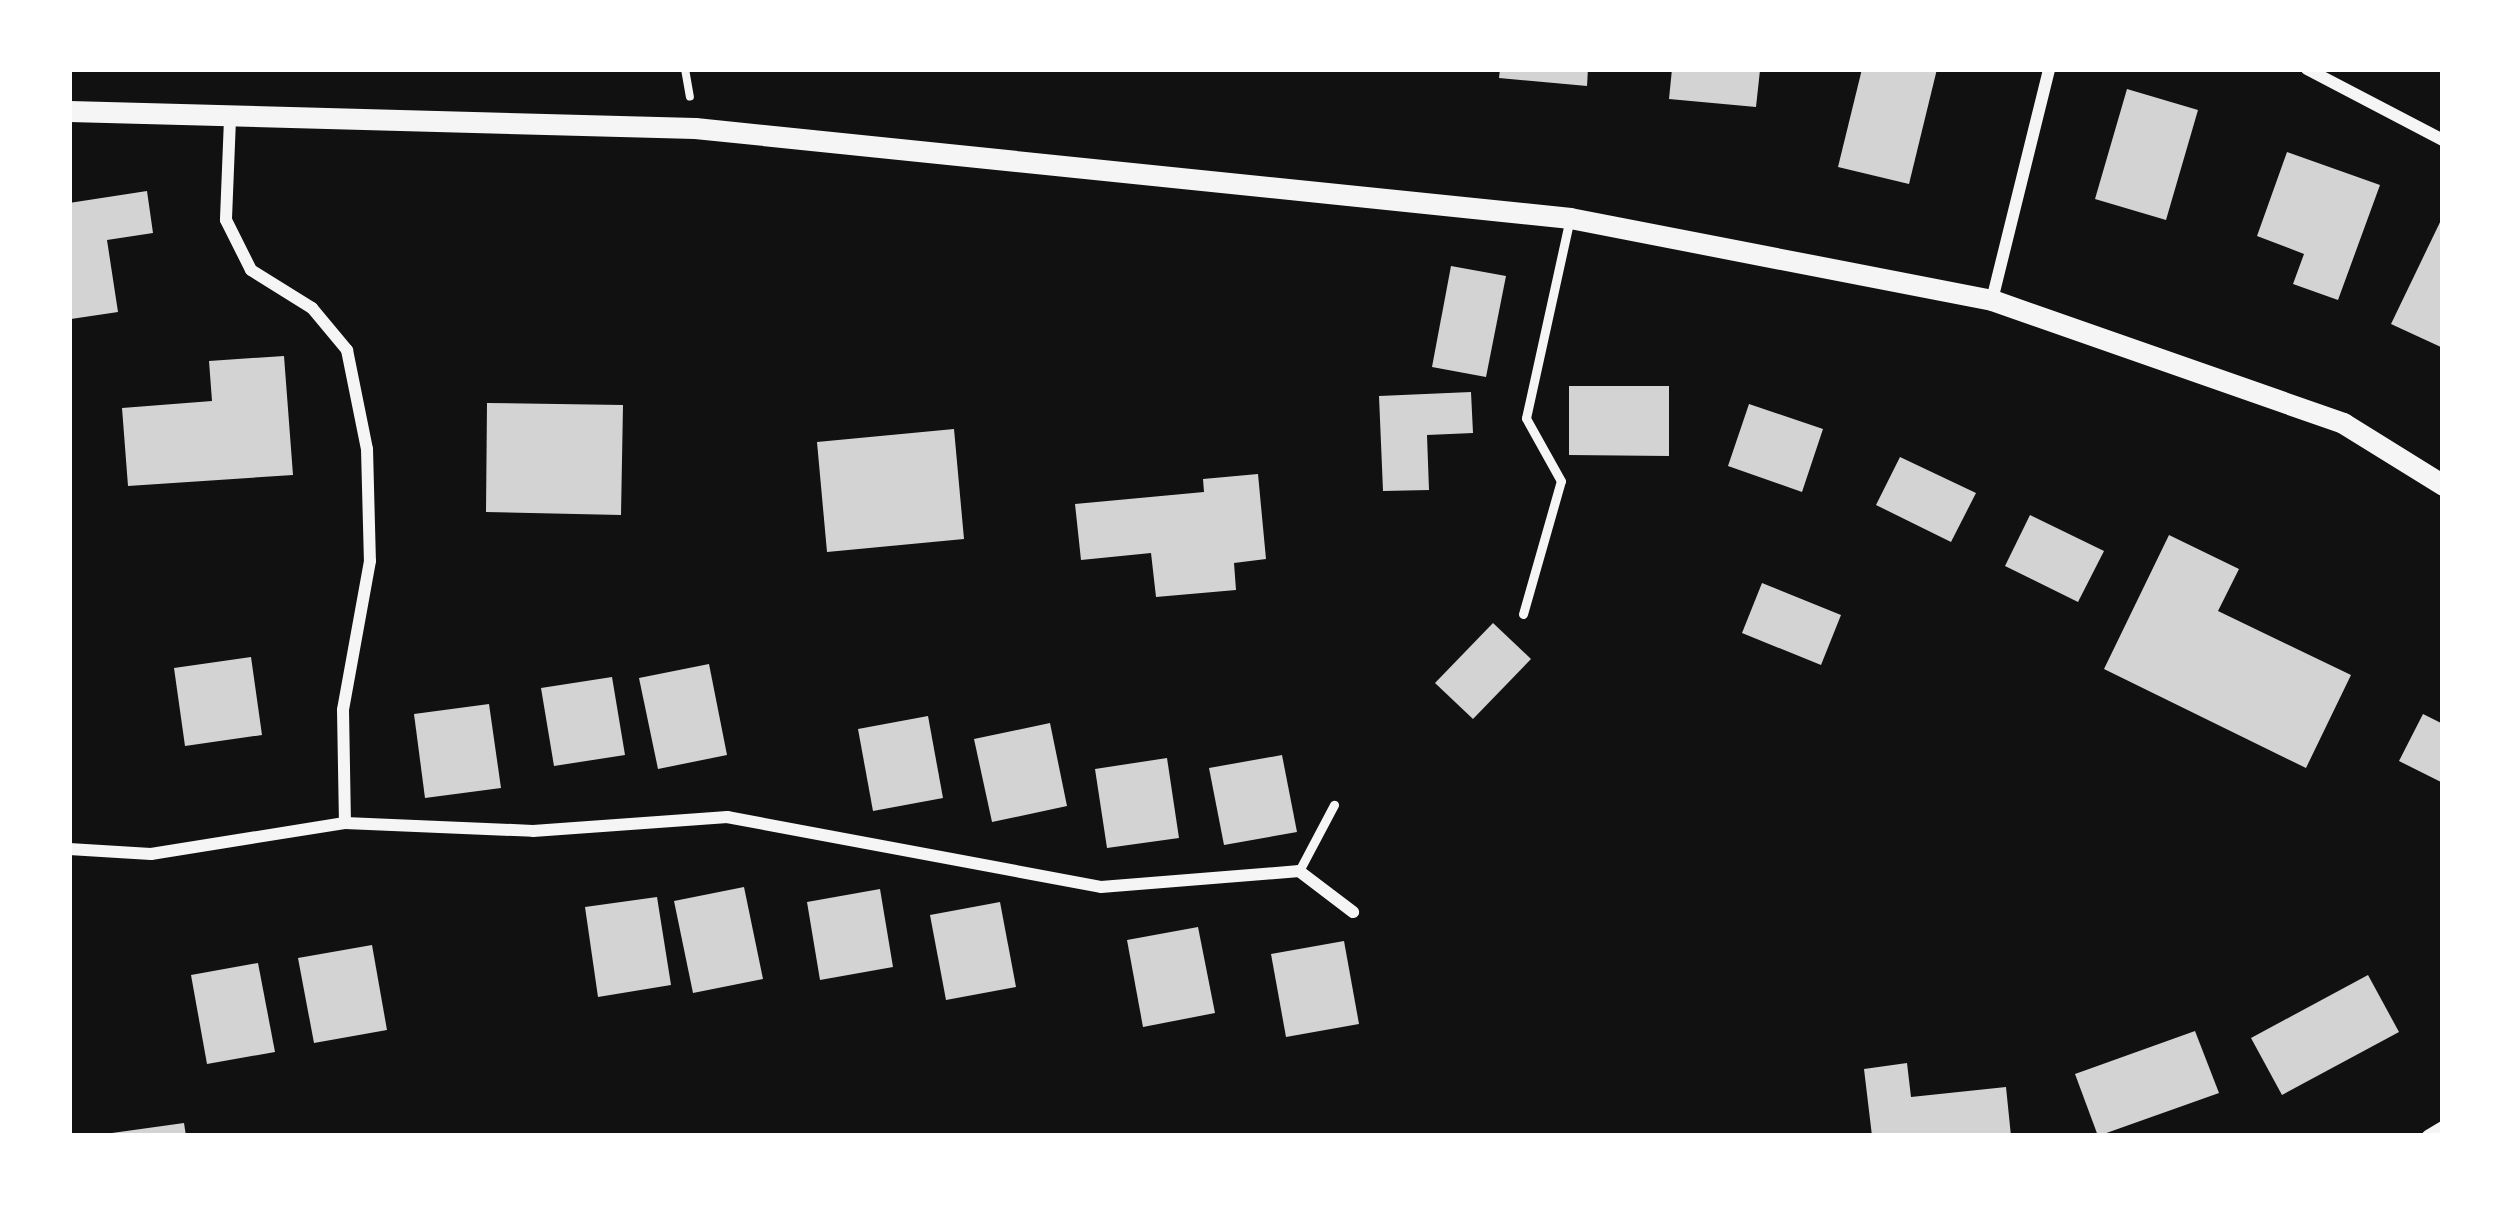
<!DOCTYPE html>
<style>
body{margin:0}
#map{position:relative;width:2512px;height:1205px;overflow:hidden;background:#111;font-family:"Titillium Web",sans-serif}
div>[style]{position:absolute}
.building>*{inset:0;background:#d3d3d3}
.path>*{height:8px;margin:-4px;padding:0 4px;transform-origin:4px;border-radius:4px;background:#f5f5f5}
.service>*{height:9px;margin:-4.5px;padding:0 4.5px;transform-origin:4.5px;border-radius:4.5px;background:#f5f5f5}
.minor>*{height:12px;margin:-6px;padding:0 6px;transform-origin:6px;border-radius:6px;background:#f5f5f5}
.tertiary>*{height:21px;margin:-10.5px;padding:0 10.5px;transform-origin:10.5px;border-radius:10.5px;background:#f5f5f5}
span{translate:-50% -50%;white-space:nowrap;text-align:center;line-height:1.15;-webkit-text-stroke:12px #fff;paint-order:stroke}
.frame{position:absolute;inset:0;border:72px solid #fff;pointer-events:none}
</style>
<div id="map">
<div class="building">
<div style="clip-path:polygon(1500px 69px,1588px 69px,1587px 86px,1499px 78px)"></div>
<div style="clip-path:polygon(1672px 69px,1760px 70px,1756px 107px,1669px 99px)"></div>
<div style="clip-path:polygon(1862px 69px,1937px 69px,1909px 184px,1838px 167px)"></div>
<div style="clip-path:polygon(2127px 89px,2198px 110px,2166px 220px,2095px 199px)"></div>
<div style="clip-path:polygon(2287px 152px,2380px 185px,2338px 300px,2293px 284px,2304px 254px,2257px 236px)"></div>
<div style="clip-path:polygon(147px 191px,153px 233px,107px 240px,118px 312px,71px 319px,69px 203px)"></div>
<div style="clip-path:polygon(2443px 216px,2443px 348px,2391px 324px)"></div>
<div style="clip-path:polygon(1451px 266px,1506px 276px,1486px 377px,1432px 367px)"></div>
<div style="clip-path:polygon(284px 356px,293px 475px,128px 486px,122px 408px,212px 401px,209px 361px)"></div>
<div style="clip-path:polygon(1569px 386px,1669px 386px,1669px 456px,1569px 455px)"></div>
<div style="clip-path:polygon(1471px 392px,1473px 433px,1427px 435px,1429px 490px,1383px 491px,1379px 396px)"></div>
<div style="clip-path:polygon(487px 403px,623px 405px,621px 515px,486px 512px)"></div>
<div style="clip-path:polygon(1749px 404px,1823px 429px,1802px 492px,1728px 466px)"></div>
<div style="clip-path:polygon(954px 429px,964px 539px,827px 552px,817px 442px)"></div>
<div style="clip-path:polygon(1900px 457px,1976px 493px,1951px 542px,1876px 505px)"></div>
<div style="clip-path:polygon(1258px 474px,1266px 559px,1234px 563px,1236px 590px,1156px 597px,1151px 553px,1081px 560px,1075px 504px,1204px 492px,1203px 479px)"></div>
<div style="clip-path:polygon(2030px 515px,2104px 551px,2078px 602px,2005px 566px)"></div>
<div style="clip-path:polygon(2169px 535px,2239px 569px,2218px 611px,2351px 675px,2306px 768px,2104px 669px)"></div>
<div style="clip-path:polygon(1762px 583px,1841px 615px,1821px 665px,1742px 633px)"></div>
<div style="clip-path:polygon(1493px 623px,1531px 659px,1473px 719px,1435px 683px)"></div>
<div style="clip-path:polygon(251px 657px,262px 735px,185px 746px,174px 668px)"></div>
<div style="clip-path:polygon(709px 664px,727px 755px,658px 769px,639px 678px)"></div>
<div style="clip-path:polygon(612px 677px,625px 755px,554px 766px,541px 688px)"></div>
<div style="clip-path:polygon(489px 704px,501px 788px,425px 798px,414px 714px)"></div>
<div style="clip-path:polygon(2423px 714px,2443px 724px,2443px 783px,2399px 761px)"></div>
<div style="clip-path:polygon(928px 716px,943px 798px,873px 811px,858px 729px)"></div>
<div style="clip-path:polygon(1050px 723px,1067px 806px,992px 822px,974px 739px)"></div>
<div style="clip-path:polygon(1282px 755px,1297px 832px,1224px 845px,1209px 768px)"></div>
<div style="clip-path:polygon(1167px 758px,1179px 838px,1107px 848px,1095px 769px)"></div>
<div style="clip-path:polygon(744px 887px,763px 979px,693px 993px,674px 901px)"></div>
<div style="clip-path:polygon(880px 889px,893px 967px,820px 980px,807px 902px)"></div>
<div style="clip-path:polygon(657px 897px,671px 985px,598px 997px,585px 907px)"></div>
<div style="clip-path:polygon(1000px 902px,1016px 987px,946px 1000px,930px 915px)"></div>
<div style="clip-path:polygon(1198px 927px,1215px 1013px,1143px 1027px,1127px 940px)"></div>
<div style="clip-path:polygon(1344px 941px,1359px 1024px,1286px 1037px,1271px 954px)"></div>
<div style="clip-path:polygon(372px 945px,387px 1030px,314px 1043px,298px 958px)"></div>
<div style="clip-path:polygon(258px 963px,275px 1052px,207px 1064px,191px 975px)"></div>
<div style="clip-path:polygon(2368px 975px,2399px 1032px,2282px 1095px,2251px 1038px)"></div>
<div style="clip-path:polygon(2195px 1031px,2219px 1093px,2098px 1136px,2075px 1074px)"></div>
<div style="clip-path:polygon(1907px 1063px,1911px 1097px,2006px 1087px,2011px 1136px,1872px 1136px,1864px 1069px)"></div>
<div style="clip-path:polygon(184px 1123px,186px 1136px,112px 1136px,112px 1133px)"></div>
</div>
<div class="path">
<div style="left:685px;top:69px;width:28px;rotate:80deg"></div>
</div>
<div class="service">
<div style="left:1523px;top:614px;width:138px;rotate:-74.1deg"></div>
<div style="left:1561px;top:481px;width:72px;rotate:-119.1deg"></div>
<div style="left:1526px;top:418px;width:205px;rotate:-77.6deg"></div>
<div style="left:1299px;top:871px;width:75px;rotate:-62.1deg"></div>
</div>
<div class="minor">
<div style="left:2307px;top:69px;width:153px;rotate:27.6deg"></div>
<div style="left:230px;top:119px;width:101px;rotate:92.3deg"></div>
<div style="left:226px;top:220px;width:56px;rotate:63.4deg"></div>
<div style="left:251px;top:270px;width:72px;rotate:31.9deg"></div>
<div style="left:312px;top:308px;width:55px;rotate:50.2deg"></div>
<div style="left:347px;top:350px;width:101px;rotate:78.6deg"></div>
<div style="left:367px;top:449px;width:112px;rotate:88.5deg"></div>
<div style="left:370px;top:561px;width:151px;rotate:100.3deg"></div>
<div style="left:343px;top:710px;width:113px;rotate:89deg"></div>
<div style="left:1992px;top:300px;width:238px;rotate:-76.1deg"></div>
<div style="left:69px;top:849px;width:82px;rotate:3.5deg"></div>
<div style="left:151px;top:854px;width:196px;rotate:-9.1deg"></div>
<div style="left:345px;top:823px;width:188px;rotate:2.4deg"></div>
<div style="left:533px;top:831px;width:195px;rotate:-4.1deg"></div>
<div style="left:727px;top:817px;width:380px;rotate:10.6deg"></div>
<div style="left:1101px;top:887px;width:199px;rotate:-4.6deg"></div>
<div style="left:1299px;top:871px;width:68px;rotate:37.2deg"></div>
<div style="left:2428px;top:1136px;width:17px;rotate:-31deg"></div>
</div>
<div class="tertiary">
<div style="left:69px;top:111px;width:626px;rotate:1.56deg"></div>
<div style="left:695px;top:128px;width:880px;rotate:5.87deg"></div>
<div style="left:1570px;top:218px;width:430px;rotate:11deg"></div>
<div style="left:1992px;top:300px;width:372px;rotate:19.3deg"></div>
<div style="left:2343px;top:423px;width:118px;rotate:31.8deg"></div>
</div>
<div class="frame"></div>
</div>
